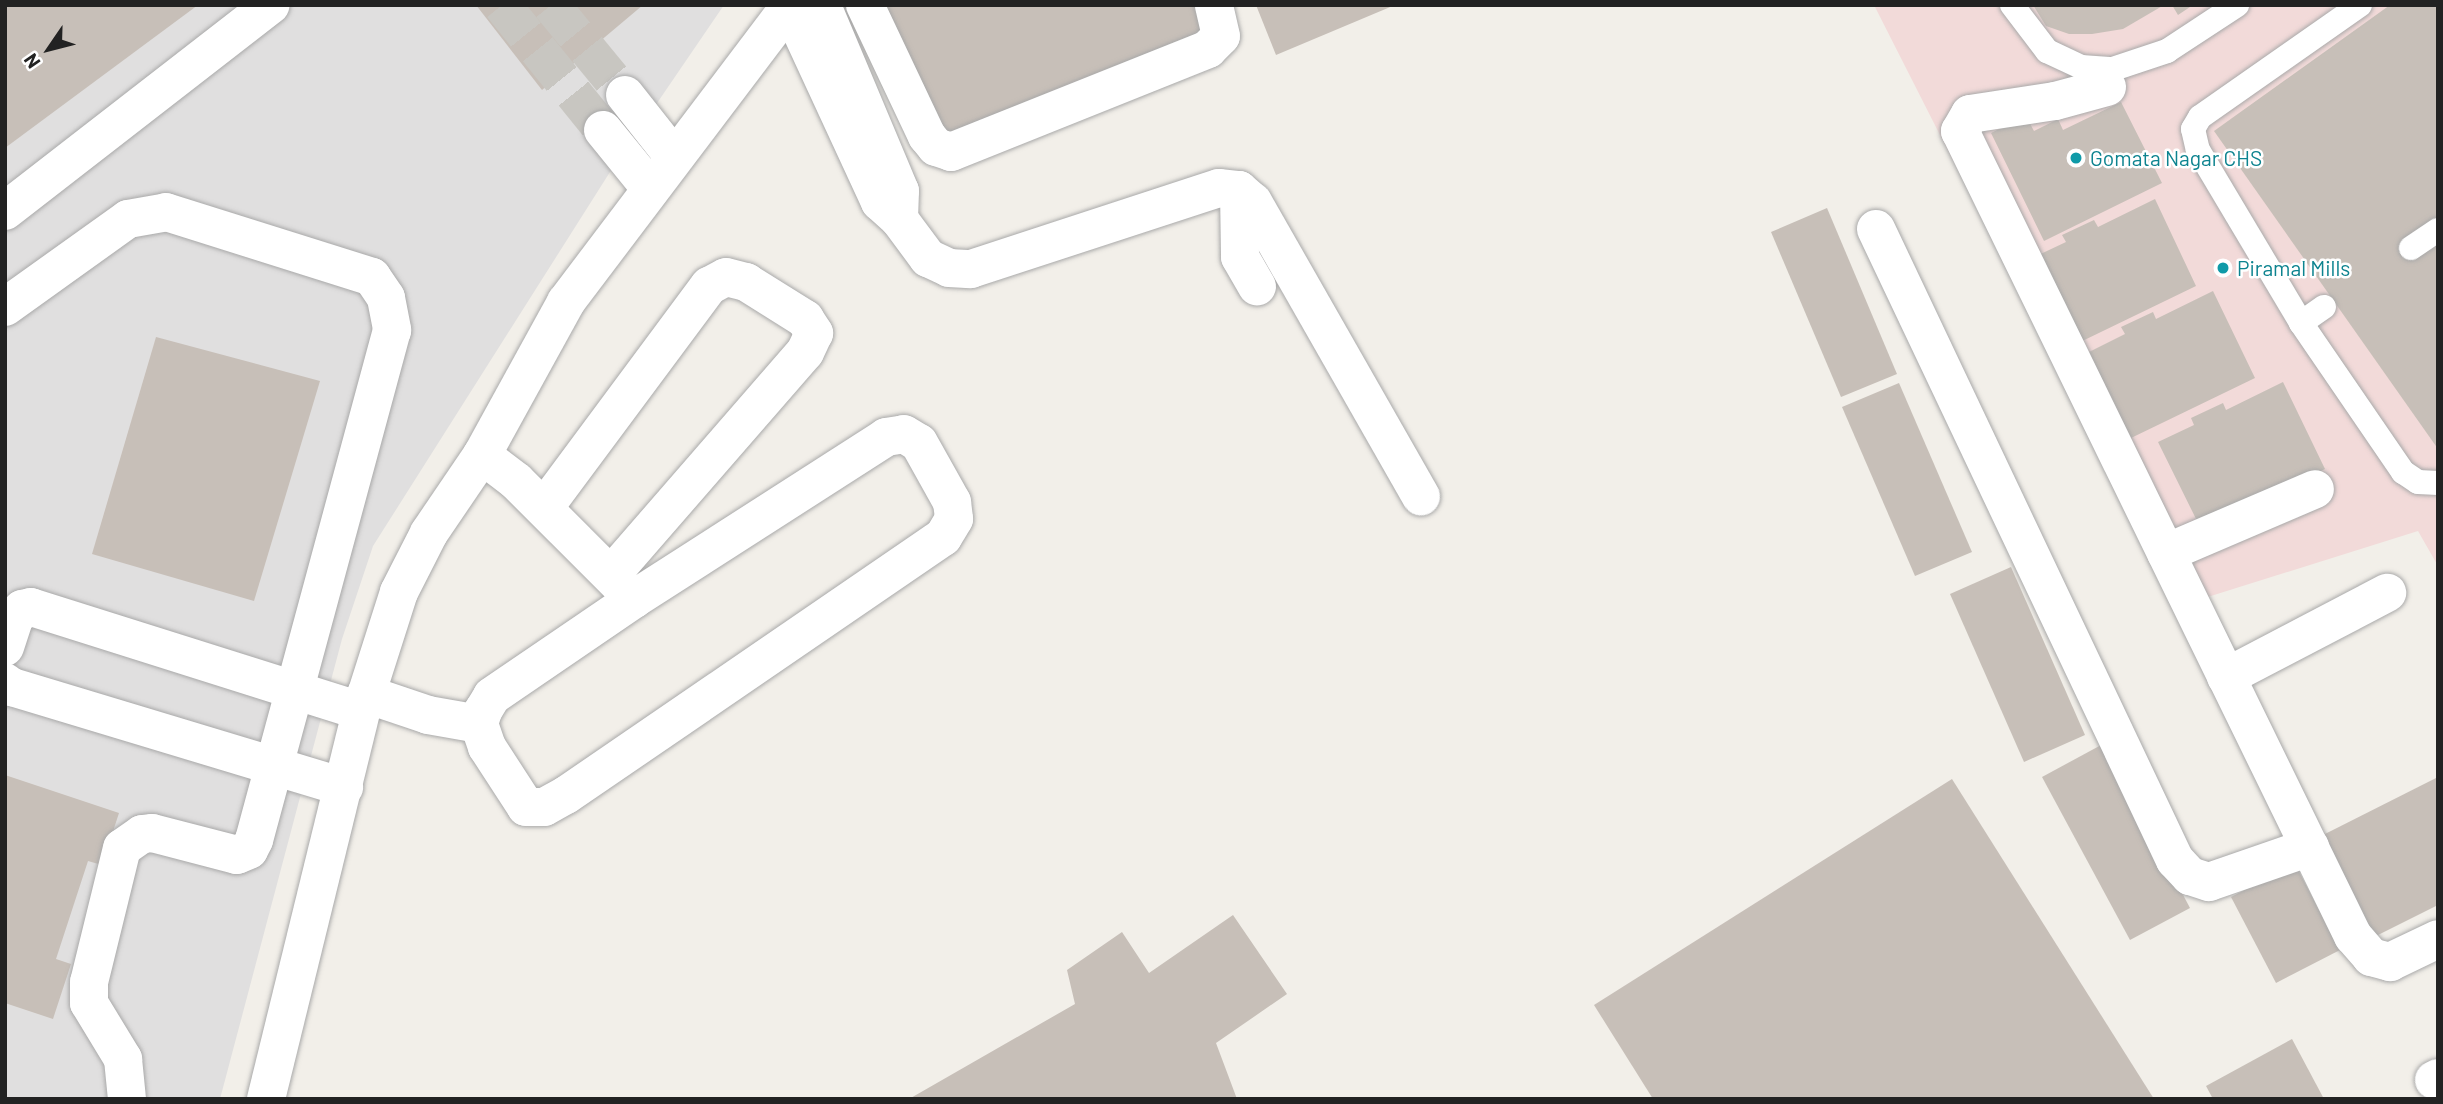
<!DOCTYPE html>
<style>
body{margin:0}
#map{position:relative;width:2443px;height:1104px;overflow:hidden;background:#f2efe9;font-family:Barlow,sans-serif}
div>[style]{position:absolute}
.residential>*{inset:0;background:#e0dfdf}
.commercial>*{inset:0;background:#f2dad9}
.building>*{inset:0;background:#c7bfb8}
.minor-tunnel>*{height:38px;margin-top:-19px;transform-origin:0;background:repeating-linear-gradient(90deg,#c8c6c1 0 38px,transparent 0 57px)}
.roads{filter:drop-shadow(0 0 2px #a9a9a9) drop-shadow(0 0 2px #a9a9a9)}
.service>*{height:24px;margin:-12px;padding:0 12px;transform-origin:12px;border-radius:12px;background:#fff}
.minor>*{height:38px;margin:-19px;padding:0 19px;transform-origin:19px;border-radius:19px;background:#fff}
.tertiary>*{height:38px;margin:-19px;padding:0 19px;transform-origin:19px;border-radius:19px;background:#fff}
.dots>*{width:19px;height:19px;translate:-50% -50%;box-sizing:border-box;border:4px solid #fff;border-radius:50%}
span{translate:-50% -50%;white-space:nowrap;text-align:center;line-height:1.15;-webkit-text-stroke:5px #fff;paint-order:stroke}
.culture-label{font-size:21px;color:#0d838f}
.left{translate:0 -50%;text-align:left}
.frame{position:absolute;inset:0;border:7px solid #222;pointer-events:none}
.north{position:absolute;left:14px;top:14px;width:70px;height:70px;-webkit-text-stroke:5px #fff;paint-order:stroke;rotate:235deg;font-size:19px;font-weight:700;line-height:28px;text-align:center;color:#222}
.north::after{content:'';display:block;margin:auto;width:24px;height:32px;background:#222;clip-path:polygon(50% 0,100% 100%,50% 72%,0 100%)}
</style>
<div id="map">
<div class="residential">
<div style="clip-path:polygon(5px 5px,724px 5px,610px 172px,373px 546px,342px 639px,220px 1099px,5px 1099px)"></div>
</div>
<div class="commercial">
<div style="clip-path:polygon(1874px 5px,2438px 5px,2438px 566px,2418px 531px,2179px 606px)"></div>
</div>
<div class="building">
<div style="clip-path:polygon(5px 5px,198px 5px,5px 148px)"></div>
<div style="clip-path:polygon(476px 5px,643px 5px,542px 90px)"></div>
<div style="clip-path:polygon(885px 5px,1196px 5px,1206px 31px,937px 138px)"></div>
<div style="clip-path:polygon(1256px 5px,1395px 5px,1276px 55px)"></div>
<div style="clip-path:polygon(2033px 5px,2164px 5px,2123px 29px,2092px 34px,2069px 34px,2046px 26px)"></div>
<div style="clip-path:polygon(2172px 5px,2193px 5px,2178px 15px)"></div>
<div style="clip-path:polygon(2390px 5px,2438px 5px,2438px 449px,2214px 131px)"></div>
<div style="clip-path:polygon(2121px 102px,2162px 183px,2044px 241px,1991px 133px,2026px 116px,2034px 131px,2058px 119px,2063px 130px)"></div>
<div style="clip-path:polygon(2155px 199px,2196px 286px,2072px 346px,2030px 259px,2066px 242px,2062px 235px,2094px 220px,2098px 227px)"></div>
<div style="clip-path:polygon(1827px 208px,1897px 374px,1841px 397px,1771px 232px)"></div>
<div style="clip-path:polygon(2213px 291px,2255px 378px,2131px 438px,2089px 352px,2125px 334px,2121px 327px,2153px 312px,2156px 319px)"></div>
<div style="clip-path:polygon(156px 337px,320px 381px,254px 601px,92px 554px)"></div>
<div style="clip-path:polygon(2283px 382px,2325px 469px,2201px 529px,2158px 442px,2194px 425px,2191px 418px,2223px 403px,2226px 410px)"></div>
<div style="clip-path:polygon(1899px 383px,1972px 552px,1915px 576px,1842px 407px)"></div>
<div style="clip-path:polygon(2011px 567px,2085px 735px,2024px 762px,1950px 594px)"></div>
<div style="clip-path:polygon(2103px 744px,2190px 908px,2130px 940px,2042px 777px)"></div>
<div style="clip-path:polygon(5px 775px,119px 813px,102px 865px,88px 861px,56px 959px,71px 964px,53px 1019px,5px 1003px)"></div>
<div style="clip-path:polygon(2438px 777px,2438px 905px,2374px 937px,2323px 835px)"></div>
<div style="clip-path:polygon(1952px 779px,2154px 1099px,1653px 1099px,1594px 1005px)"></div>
<div style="clip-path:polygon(2295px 864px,2340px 950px,2276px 983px,2231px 897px)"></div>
<div style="clip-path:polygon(1233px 915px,1287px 994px,1216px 1043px,1237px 1099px,909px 1099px,1075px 1004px,1067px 970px,1122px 932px,1149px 973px)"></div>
<div style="clip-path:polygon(2292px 1039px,2324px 1099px,2213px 1099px,2206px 1086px)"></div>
</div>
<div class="minor-tunnel">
<div style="left:502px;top:5px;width:161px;rotate:51.1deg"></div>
<div style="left:551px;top:5px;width:117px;rotate:50.6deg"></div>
</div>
<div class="roads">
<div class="service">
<div style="left:2012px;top:5px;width:58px;rotate:52.7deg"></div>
<div style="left:2047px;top:51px;width:38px;rotate:25deg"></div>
<div style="left:2081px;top:67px;width:32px;rotate:4deg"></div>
<div style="left:2113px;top:69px;width:57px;rotate:-18.4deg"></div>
<div style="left:2167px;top:51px;width:84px;rotate:-33.3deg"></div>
<div style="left:2360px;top:5px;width:195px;rotate:145deg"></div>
<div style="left:2200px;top:117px;width:14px;rotate:120deg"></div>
<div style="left:2193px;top:129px;width:22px;rotate:77deg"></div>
<div style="left:2198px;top:150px;width:201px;rotate:59.2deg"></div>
<div style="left:2301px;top:323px;width:181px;rotate:55.6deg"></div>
<div style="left:2403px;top:472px;width:18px;rotate:34deg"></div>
<div style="left:2418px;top:482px;width:20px;rotate:3deg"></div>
<div style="left:2411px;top:248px;width:32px;rotate:-34deg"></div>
<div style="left:2301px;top:323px;width:28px;rotate:-35deg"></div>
</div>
<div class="minor">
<div style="left:789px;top:5px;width:217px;rotate:65.2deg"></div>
<div style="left:880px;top:202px;width:25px;rotate:42deg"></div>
<div style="left:899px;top:219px;width:28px;rotate:-88deg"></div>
<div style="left:900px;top:191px;width:202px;rotate:-112.8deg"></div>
<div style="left:865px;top:5px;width:145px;rotate:64.7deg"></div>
<div style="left:927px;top:136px;width:14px;rotate:51deg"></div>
<div style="left:936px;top:147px;width:16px;rotate:18deg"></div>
<div style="left:951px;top:152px;width:277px;rotate:-21.8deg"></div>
<div style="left:1208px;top:49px;width:18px;rotate:-45deg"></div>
<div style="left:1221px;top:36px;width:32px;rotate:-103deg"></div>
<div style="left:2107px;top:87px;width:54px;rotate:164.9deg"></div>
<div style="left:2055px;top:101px;width:86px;rotate:171.3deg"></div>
<div style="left:1970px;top:114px;width:20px;rotate:120deg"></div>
<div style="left:1960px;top:131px;width:896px;rotate:63.98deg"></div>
<div style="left:2353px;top:936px;width:28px;rotate:49deg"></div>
<div style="left:2371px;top:957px;width:20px;rotate:15deg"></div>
<div style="left:2390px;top:962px;width:53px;rotate:-25.6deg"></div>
<div style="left:625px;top:95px;width:79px;rotate:51.7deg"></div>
<div style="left:603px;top:130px;width:76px;rotate:50.9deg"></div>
<div style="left:1239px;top:190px;width:67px;rotate:89.1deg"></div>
<div style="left:1240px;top:257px;width:34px;rotate:60deg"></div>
<div style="left:5px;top:211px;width:336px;rotate:-37.8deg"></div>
<div style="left:899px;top:219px;width:49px;rotate:53.4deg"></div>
<div style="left:928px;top:258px;width:23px;rotate:25deg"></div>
<div style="left:949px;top:268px;width:22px;rotate:3deg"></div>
<div style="left:971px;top:269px;width:261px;rotate:-18.1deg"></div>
<div style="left:1219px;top:188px;width:20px;rotate:6deg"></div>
<div style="left:1239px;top:190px;width:18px;rotate:41deg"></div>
<div style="left:1253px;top:202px;width:339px;rotate:60.3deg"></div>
<div style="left:1876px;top:229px;width:698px;rotate:64.65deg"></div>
<div style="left:2175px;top:860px;width:22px;rotate:47deg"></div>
<div style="left:2190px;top:876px;width:20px;rotate:18deg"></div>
<div style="left:2209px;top:882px;width:107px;rotate:-19.1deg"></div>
<div style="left:5px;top:307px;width:151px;rotate:-35.6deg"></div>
<div style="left:128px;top:219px;width:39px;rotate:-10deg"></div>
<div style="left:166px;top:212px;width:216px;rotate:17.5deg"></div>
<div style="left:372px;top:277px;width:25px;rotate:56deg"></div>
<div style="left:386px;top:298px;width:33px;rotate:79deg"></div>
<div style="left:392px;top:330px;width:528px;rotate:105.14deg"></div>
<div style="left:254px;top:840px;width:11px;rotate:117deg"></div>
<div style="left:249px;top:850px;width:13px;rotate:157deg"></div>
<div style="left:237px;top:855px;width:88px;rotate:-165.5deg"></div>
<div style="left:152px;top:833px;width:10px;rotate:174deg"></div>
<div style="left:142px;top:834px;width:24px;rotate:145deg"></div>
<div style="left:122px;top:848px;width:138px;rotate:103.8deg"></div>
<div style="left:89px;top:982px;width:21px;rotate:90deg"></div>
<div style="left:89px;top:1003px;width:66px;rotate:58.7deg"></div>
<div style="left:123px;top:1059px;width:40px;rotate:84.3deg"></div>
<div style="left:482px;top:455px;width:43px;rotate:37.4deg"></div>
<div style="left:516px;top:481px;width:167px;rotate:45deg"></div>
<div style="left:634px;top:599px;width:300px;rotate:-32.7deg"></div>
<div style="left:886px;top:437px;width:18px;rotate:-9deg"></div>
<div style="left:904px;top:434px;width:17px;rotate:31deg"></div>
<div style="left:919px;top:443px;width:68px;rotate:60.8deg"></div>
<div style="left:952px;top:502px;width:17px;rotate:83deg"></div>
<div style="left:954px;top:519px;width:21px;rotate:121deg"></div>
<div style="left:943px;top:537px;width:457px;rotate:145.6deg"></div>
<div style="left:566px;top:795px;width:25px;rotate:151deg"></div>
<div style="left:544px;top:807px;width:18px;rotate:180deg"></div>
<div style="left:526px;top:807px;width:72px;rotate:-123deg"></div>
<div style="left:487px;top:747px;width:24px;rotate:-109deg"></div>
<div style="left:479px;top:724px;width:14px;rotate:-73deg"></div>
<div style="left:483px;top:711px;width:17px;rotate:-59deg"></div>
<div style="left:492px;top:696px;width:172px;rotate:-34.3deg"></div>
<div style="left:544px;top:508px;width:277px;rotate:-53.4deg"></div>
<div style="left:709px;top:286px;width:19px;rotate:-28deg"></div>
<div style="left:726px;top:277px;width:21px;rotate:14deg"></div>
<div style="left:746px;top:282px;width:70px;rotate:32.1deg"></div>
<div style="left:805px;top:319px;width:17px;rotate:57deg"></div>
<div style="left:814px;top:333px;width:21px;rotate:115deg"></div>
<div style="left:805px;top:352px;width:294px;rotate:131deg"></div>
<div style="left:2166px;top:553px;width:162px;rotate:-23.2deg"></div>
<div style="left:5px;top:647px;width:29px;rotate:-72deg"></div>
<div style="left:14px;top:619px;width:13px;rotate:-51deg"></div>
<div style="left:22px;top:609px;width:9px;rotate:-13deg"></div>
<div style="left:31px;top:607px;width:346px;rotate:17.5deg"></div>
<div style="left:2226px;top:677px;width:182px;rotate:-27.6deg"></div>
<div style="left:5px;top:682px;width:9px;rotate:36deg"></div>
<div style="left:12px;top:687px;width:347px;rotate:16.8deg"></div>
<div style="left:366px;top:694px;width:65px;rotate:18.7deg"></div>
<div style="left:428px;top:715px;width:52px;rotate:10deg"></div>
<div style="left:2434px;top:1080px;width:4px;rotate:-27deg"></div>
</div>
<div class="tertiary">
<div style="left:266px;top:1099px;width:399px;rotate:-76.2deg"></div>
<div style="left:361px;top:711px;width:125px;rotate:-72.3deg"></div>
<div style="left:399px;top:592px;width:66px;rotate:-63deg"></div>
<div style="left:429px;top:533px;width:94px;rotate:-55.8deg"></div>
<div style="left:482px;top:455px;width:175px;rotate:-61.2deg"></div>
<div style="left:566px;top:302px;width:373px;rotate:-52.9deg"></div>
</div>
</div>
<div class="dots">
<div style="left:2076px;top:158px;background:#0f9aa8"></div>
<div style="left:2223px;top:268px;background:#0f9aa8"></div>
</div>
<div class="culture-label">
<span class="left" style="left:2090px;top:158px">Gomata Nagar CHS</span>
<span class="left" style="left:2237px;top:268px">Piramal Mills</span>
</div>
<div class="frame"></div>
<div class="north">N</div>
</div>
